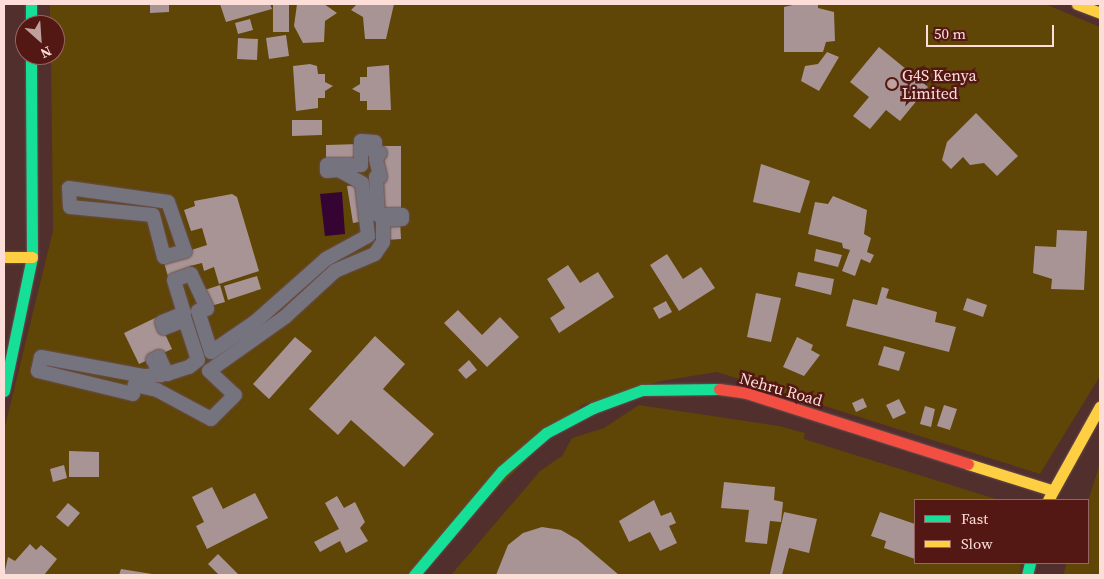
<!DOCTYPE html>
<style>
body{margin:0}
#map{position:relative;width:1104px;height:579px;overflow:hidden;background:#502f2d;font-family:"Source Serif 4",serif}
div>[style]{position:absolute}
.green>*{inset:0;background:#5f4506}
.water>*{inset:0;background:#350433}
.building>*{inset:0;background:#a89494}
.roads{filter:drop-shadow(0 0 1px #694d4b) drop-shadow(0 0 1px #694d4b)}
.street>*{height:14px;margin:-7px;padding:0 7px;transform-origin:7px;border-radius:7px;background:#74737e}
.fast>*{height:11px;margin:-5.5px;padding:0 5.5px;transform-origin:5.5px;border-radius:5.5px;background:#16e098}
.slow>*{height:11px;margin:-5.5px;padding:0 5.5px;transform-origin:5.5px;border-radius:5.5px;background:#ffcf43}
.jam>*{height:11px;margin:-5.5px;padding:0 5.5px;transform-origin:5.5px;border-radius:5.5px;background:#f24e42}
.dots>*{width:14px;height:14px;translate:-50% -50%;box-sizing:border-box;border:2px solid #531714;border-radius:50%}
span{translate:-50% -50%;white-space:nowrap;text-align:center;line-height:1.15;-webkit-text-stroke:5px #531714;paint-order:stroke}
.poi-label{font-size:16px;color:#fdddd8}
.left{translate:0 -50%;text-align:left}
.street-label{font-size:16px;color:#fdddd8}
.frame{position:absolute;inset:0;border:5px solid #fdddd8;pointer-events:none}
.legend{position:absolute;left:914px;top:499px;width:175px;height:65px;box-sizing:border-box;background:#531714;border:1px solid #976662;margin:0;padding:6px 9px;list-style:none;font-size:15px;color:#fdddd8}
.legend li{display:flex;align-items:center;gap:10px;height:25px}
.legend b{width:25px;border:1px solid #976662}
.north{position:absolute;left:15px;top:15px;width:50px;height:50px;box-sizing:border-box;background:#531714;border:1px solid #976662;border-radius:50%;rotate:154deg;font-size:14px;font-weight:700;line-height:20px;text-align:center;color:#fdddd8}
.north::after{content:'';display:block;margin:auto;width:18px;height:22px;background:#c0a09c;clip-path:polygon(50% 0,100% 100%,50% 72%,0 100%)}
.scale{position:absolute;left:926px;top:25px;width:128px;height:22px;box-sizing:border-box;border:2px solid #fdddd8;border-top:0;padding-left:6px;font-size:15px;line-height:18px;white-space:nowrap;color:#fdddd8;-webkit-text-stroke:4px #531714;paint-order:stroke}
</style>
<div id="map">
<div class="green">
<div style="clip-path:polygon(50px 4px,1045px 4px,1100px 27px,1100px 376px,1040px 474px,717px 372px,661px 381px,582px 405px,409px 575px,4px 575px,4px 430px,53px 231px,51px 55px,55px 55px,55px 25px,50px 25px)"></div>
<div style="clip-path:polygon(639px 405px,779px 426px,805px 433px,804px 439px,999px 500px,915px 500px,915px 563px,1021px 563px,1020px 575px,451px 575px,540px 471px,562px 456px,572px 438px,604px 428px)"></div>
<div style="clip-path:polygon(1100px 463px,1100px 575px,1063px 575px,1067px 563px,1088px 563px,1088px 501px)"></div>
</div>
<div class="water">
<div style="clip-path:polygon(342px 192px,345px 234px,325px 236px,320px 194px)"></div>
</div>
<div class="building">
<div style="clip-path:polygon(150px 4px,169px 4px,169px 12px,150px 13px)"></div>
<div style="clip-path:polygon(220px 4px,270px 4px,272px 9px,226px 22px)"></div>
<div style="clip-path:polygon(273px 4px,289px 4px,289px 32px,273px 32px)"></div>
<div style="clip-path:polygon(297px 4px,324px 4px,337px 13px,325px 21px,324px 42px,303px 43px,294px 26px)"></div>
<div style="clip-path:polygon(357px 4px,394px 4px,386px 39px,365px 39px,363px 17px,351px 10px)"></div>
<div style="clip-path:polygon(797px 4px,818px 4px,818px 8px,834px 12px,835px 41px,826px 42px,823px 52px,784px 52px,784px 7px)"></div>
<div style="clip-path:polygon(250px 19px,253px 30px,238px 34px,235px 23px)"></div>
<div style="clip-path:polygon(286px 35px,289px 56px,269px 59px,266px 38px)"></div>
<div style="clip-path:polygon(238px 38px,258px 39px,257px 60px,237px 59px)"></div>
<div style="clip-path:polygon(879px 47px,928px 87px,900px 121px,886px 110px,870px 129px,853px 116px,869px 97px,850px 82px)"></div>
<div style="clip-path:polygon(827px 52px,839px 57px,819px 91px,801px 81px,805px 66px,818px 64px)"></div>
<div style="clip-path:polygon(310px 64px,317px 66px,318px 74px,325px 74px,325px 82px,333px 86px,325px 91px,325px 98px,318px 98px,318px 108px,296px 111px,293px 66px)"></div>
<div style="clip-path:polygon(389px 65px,391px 110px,367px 110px,367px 101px,360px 101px,360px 93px,352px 89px,360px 84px,360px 77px,367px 77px,367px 67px)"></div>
<div style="clip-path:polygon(976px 113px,1018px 156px,997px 176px,984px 163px,970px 165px,963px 157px,951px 169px,942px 160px,947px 142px)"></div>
<div style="clip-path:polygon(292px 120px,322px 120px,322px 135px,292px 136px)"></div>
<div style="clip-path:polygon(360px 144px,360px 164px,326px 164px,326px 145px)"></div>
<div style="clip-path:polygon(376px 146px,401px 146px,401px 214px,378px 214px)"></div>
<div style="clip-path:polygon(761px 164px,810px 181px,800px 213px,753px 202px)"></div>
<div style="clip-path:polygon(358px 185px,364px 221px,353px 223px,347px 186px)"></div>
<div style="clip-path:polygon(232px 194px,237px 197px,259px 271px,219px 284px,214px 267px,204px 271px,202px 263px,190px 266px,192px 273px,169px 280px,163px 259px,207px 245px,202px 228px,191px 231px,184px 210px,195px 206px,194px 201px)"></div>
<div style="clip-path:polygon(833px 196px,867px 210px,864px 234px,871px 238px,867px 252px,874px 255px,870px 263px,861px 259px,855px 276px,842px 271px,850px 250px,843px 248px,842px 243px,808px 234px,815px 202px,828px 204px)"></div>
<div style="clip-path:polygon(400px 220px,401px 239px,386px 240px,385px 221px)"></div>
<div style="clip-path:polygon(1057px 230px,1087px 231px,1084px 290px,1051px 289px,1052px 279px,1033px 273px,1035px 246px,1056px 247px)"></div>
<div style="clip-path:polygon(816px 249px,842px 255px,838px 267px,814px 261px)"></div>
<div style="clip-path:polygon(667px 254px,683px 279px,701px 267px,715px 288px,679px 311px,650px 265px)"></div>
<div style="clip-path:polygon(568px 265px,580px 283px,598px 272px,614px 297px,559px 333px,550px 318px,565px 308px,547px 279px)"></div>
<div style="clip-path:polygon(798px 272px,834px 279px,831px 295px,795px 286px)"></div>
<div style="clip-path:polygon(257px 276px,261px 289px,228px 300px,224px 286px)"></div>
<div style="clip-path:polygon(220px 285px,225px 302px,207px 307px,202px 291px)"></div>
<div style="clip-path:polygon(882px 287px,889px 289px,886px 298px,937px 312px,935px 322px,956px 327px,949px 352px,846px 326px,853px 299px,877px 305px)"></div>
<div style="clip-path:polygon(756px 293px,781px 298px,771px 342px,747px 337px)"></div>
<div style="clip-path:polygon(967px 298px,987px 305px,983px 317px,963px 310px)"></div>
<div style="clip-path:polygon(666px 301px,672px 312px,659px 319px,653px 308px)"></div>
<div style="clip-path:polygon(458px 310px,482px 335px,500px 317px,519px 337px,487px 367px,444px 323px)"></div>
<div style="clip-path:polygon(157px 317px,172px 349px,139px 364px,124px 333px)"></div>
<div style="clip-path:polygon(375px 336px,405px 364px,383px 389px,434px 434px,404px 467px,351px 420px,338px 435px,309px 409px)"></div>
<div style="clip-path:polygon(295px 337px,312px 351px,269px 399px,253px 384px)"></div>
<div style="clip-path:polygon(797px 337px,813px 345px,811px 350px,820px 355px,804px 376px,783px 367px)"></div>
<div style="clip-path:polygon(884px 346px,905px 352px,899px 371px,878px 365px)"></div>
<div style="clip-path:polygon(469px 360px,477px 370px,466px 379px,458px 370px)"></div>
<div style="clip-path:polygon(863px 398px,867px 407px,856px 412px,852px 403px)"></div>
<div style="clip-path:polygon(899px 399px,906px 413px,893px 419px,886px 405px)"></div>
<div style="clip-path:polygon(944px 405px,957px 409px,950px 430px,937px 426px)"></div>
<div style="clip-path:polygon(925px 406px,935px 409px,931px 427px,920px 424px)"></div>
<div style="clip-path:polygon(69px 451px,99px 452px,99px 477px,69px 477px)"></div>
<div style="clip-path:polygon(64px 465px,67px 478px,53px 482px,50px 469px)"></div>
<div style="clip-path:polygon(724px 482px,775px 487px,774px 500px,783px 502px,781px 522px,770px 521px,767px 544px,745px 542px,749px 510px,721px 508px)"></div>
<div style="clip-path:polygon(212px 487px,223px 509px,255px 493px,268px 518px,207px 549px,196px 526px,204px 522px,192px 497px)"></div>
<div style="clip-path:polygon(337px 496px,344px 508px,355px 502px,365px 522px,360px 528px,368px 541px,346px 553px,340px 541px,320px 552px,314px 542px,339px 529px,325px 503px)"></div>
<div style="clip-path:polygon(654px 500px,661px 516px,671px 512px,676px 523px,669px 526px,677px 543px,660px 551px,650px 532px,629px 542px,619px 521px)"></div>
<div style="clip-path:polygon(68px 503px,80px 513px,68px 527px,56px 517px)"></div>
<div style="clip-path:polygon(784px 512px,817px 519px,809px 553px,789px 548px,782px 575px,775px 575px,770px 574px)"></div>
<div style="clip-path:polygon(880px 512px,915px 524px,915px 559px,884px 548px,886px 541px,871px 536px)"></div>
<div style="clip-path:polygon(542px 527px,561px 530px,578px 540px,619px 575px,496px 575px,508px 545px,523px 533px)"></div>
<div style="clip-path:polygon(30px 544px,36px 550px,41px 545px,57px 559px,44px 575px,4px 575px,8px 557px,15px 561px)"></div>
<div style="clip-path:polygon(218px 554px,239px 575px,219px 575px,208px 564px)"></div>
<div style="clip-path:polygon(121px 569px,152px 574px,152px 575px,119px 575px)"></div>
</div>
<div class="roads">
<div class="street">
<div style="left:361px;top:141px;width:14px;rotate:4deg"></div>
<div style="left:375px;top:142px;width:11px;rotate:90deg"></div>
<div style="left:375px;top:153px;width:5px"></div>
<div style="left:380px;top:153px;width:7px;rotate:124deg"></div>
<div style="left:376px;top:159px;width:18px;rotate:77deg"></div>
<div style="left:380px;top:177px;width:4px;rotate:180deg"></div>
<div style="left:376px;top:177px;width:38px;rotate:87deg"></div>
<div style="left:378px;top:215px;width:24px"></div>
<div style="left:402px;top:215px;width:4px;rotate:90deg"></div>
<div style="left:402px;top:219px;width:19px;rotate:177deg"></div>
<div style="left:383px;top:220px;width:22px;rotate:90deg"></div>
<div style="left:383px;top:242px;width:14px;rotate:124deg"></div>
<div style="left:375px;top:254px;width:43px;rotate:157deg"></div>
<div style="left:335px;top:271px;width:68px;rotate:137.4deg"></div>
<div style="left:285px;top:317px;width:93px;rotate:144.6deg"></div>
<div style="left:209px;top:371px;width:35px;rotate:43deg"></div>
<div style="left:235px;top:395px;width:34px;rotate:135deg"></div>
<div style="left:211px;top:419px;width:61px;rotate:-151.8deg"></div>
<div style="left:157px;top:390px;width:23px;rotate:-167deg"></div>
<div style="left:135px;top:385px;width:9px;rotate:103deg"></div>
<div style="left:133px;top:394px;width:98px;rotate:-166.4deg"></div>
<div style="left:38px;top:371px;width:14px;rotate:-78deg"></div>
<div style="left:41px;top:357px;width:105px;rotate:10.5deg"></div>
<div style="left:144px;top:376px;width:17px;rotate:-3deg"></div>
<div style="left:161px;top:375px;width:17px;rotate:-118deg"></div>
<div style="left:153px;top:360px;width:7px;rotate:-27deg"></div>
<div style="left:159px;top:357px;width:19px;rotate:65deg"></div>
<div style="left:167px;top:374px;width:23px;rotate:-18deg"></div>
<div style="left:189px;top:367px;width:11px;rotate:-38deg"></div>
<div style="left:198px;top:360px;width:42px;rotate:-108deg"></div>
<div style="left:185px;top:320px;width:22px;rotate:159deg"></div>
<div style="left:164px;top:328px;width:6px;rotate:-108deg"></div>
<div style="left:162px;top:322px;width:24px;rotate:-22deg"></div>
<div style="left:184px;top:313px;width:34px;rotate:-107deg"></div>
<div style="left:174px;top:280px;width:18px;rotate:-19deg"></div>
<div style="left:191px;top:274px;width:38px;rotate:65deg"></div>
<div style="left:207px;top:309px;width:9px;rotate:167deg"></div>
<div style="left:198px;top:311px;width:43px;rotate:72.4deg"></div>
<div style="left:211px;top:352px;width:53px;rotate:-34.3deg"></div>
<div style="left:255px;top:322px;width:95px;rotate:-41.6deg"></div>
<div style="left:326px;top:259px;width:48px;rotate:-28.7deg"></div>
<div style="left:368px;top:236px;width:53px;rotate:-96.5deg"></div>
<div style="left:362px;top:183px;width:26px;rotate:-151deg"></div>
<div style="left:339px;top:170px;width:12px;rotate:175deg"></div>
<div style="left:327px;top:171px;width:6px;rotate:-90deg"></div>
<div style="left:327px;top:165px;width:34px"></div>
<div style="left:361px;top:165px;width:24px;rotate:-90deg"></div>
<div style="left:69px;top:188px;width:100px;rotate:8deg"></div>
<div style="left:168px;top:202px;width:52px;rotate:70.9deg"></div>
<div style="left:185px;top:251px;width:22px;rotate:164deg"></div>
<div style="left:164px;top:257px;width:43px;rotate:-104.7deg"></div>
<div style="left:153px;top:215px;width:83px;rotate:-174.5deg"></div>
<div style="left:70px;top:207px;width:19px;rotate:-93deg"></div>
</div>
<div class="fast">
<div style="left:31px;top:4px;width:21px;rotate:90deg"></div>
<div style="left:4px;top:391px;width:137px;rotate:-78.2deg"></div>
<div style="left:32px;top:257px;width:202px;rotate:-90.3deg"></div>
<div style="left:414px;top:575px;width:136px;rotate:-49.8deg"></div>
<div style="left:502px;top:471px;width:58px;rotate:-40.8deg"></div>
<div style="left:546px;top:433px;width:53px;rotate:-28deg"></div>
<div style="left:593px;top:408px;width:52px;rotate:-20.2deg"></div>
<div style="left:642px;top:390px;width:77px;rotate:-0.7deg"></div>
<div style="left:1027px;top:575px;width:12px;rotate:-76deg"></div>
</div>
<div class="slow">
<div style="left:1077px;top:4px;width:25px;rotate:21deg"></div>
<div style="left:4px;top:257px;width:28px"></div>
<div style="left:968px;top:464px;width:87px;rotate:17.4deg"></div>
<div style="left:1048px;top:500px;width:107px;rotate:-61deg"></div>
</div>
<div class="jam">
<div style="left:719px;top:389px;width:27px;rotate:8deg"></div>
<div style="left:746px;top:393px;width:233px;rotate:17.7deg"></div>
</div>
</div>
<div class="dots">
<div style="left:892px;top:84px;background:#c0a09c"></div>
</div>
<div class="poi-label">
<span class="left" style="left:902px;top:84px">G4S Kenya<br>Limited</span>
</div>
<div class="street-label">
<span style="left:781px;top:389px;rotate:16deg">Nehru Road</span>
</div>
<div class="frame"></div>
<ul class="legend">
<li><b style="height:6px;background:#16e098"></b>Fast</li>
<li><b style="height:6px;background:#ffcf43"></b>Slow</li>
</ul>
<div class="north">N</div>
<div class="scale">50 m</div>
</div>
